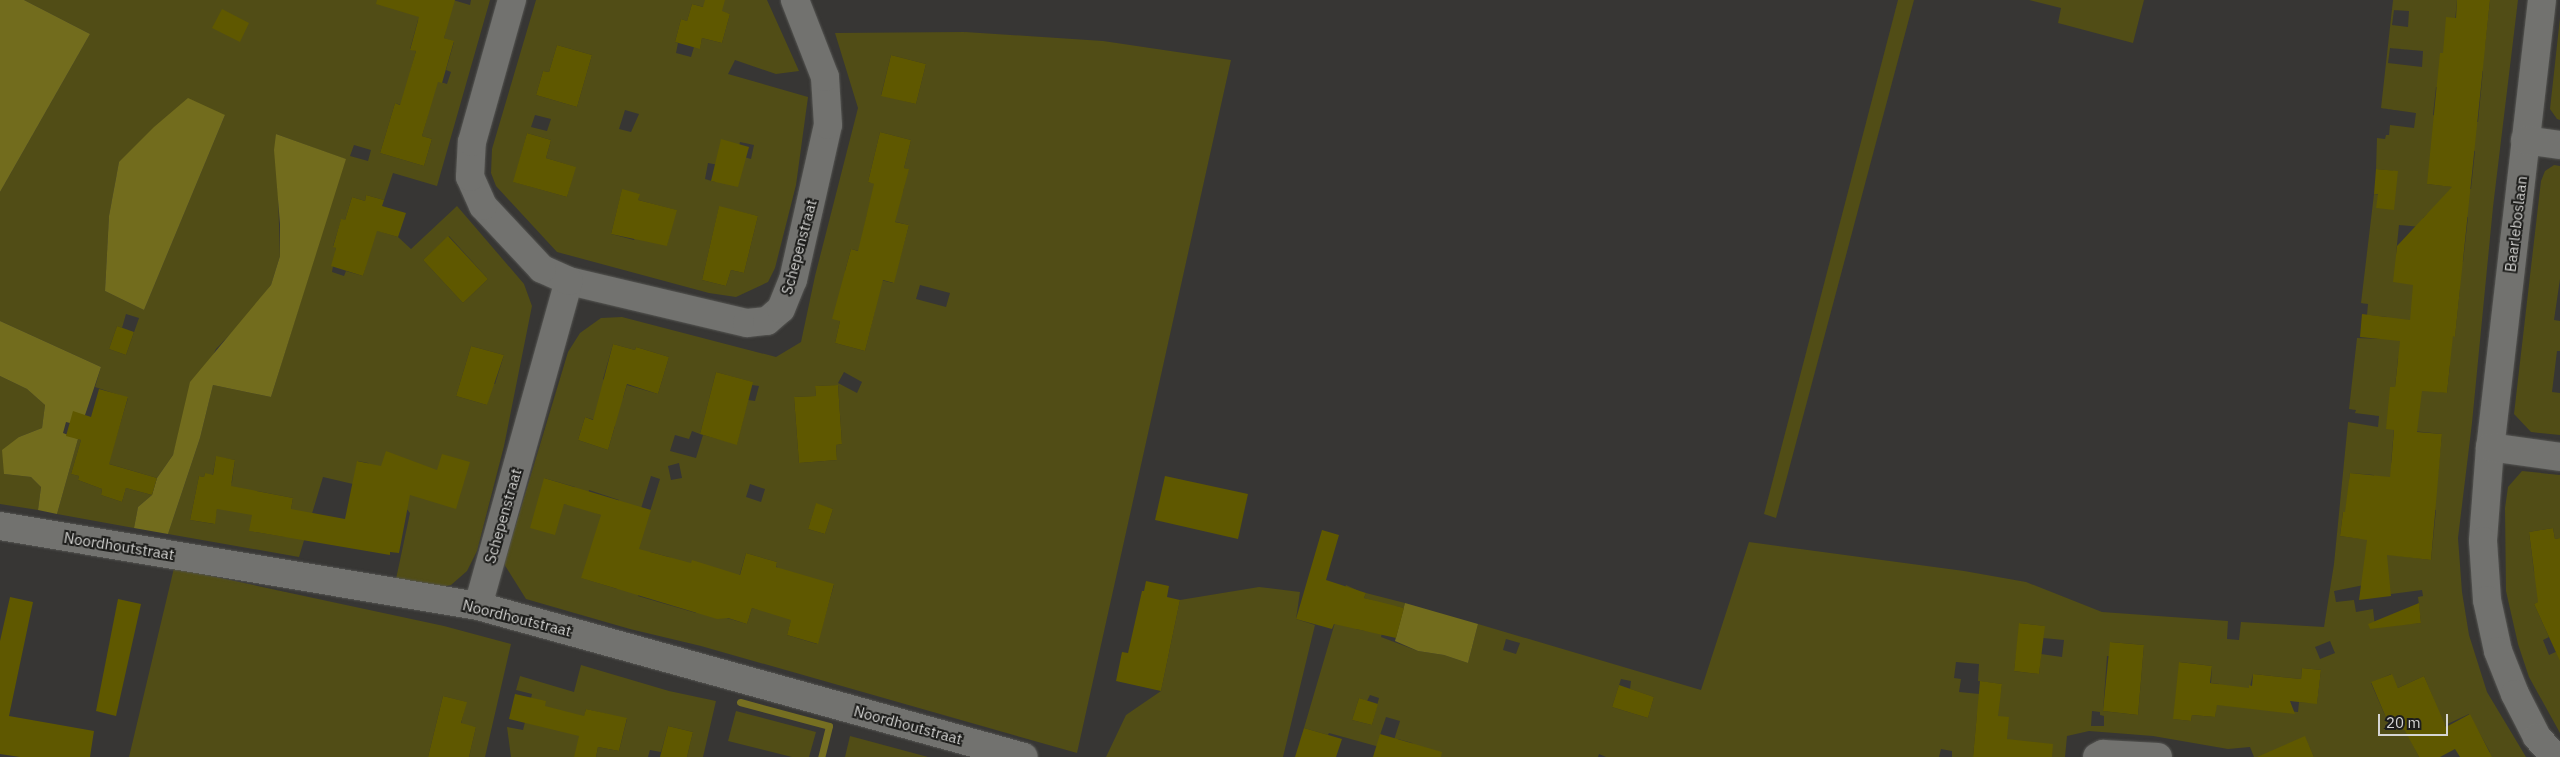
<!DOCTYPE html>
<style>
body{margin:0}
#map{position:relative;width:2560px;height:757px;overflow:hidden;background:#373634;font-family:"IBM Plex Sans",sans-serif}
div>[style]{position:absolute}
.green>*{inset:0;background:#514d16}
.forest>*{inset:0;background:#726c1d}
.stream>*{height:7px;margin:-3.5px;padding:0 3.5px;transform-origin:3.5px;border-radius:3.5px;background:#766f21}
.building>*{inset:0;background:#5f5800}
.roads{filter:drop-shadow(0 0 1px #555552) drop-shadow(0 0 1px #555552)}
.minor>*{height:28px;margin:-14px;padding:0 14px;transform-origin:14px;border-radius:14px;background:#72726f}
span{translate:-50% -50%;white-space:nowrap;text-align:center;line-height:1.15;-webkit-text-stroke:4px #1e1e1c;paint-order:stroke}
.street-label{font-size:15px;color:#d5d5d3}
.scale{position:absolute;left:2378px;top:714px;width:70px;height:22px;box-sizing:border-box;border:2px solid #d5d5d3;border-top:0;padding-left:6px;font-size:15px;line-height:18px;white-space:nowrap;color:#d5d5d3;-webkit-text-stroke:4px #1e1e1c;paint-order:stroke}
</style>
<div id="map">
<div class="green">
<div style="clip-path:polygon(evenodd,24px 0,453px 0,470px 5px,471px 0,490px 0,437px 186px,393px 173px,384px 200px,366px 195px,365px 201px,352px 197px,345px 220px,341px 220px,333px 246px,336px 248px,332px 272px,344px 276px,346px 271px,363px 276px,375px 230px,398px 237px,411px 249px,457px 206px,524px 284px,532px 306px,504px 446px,477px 551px,467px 571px,451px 585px,438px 588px,396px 579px,410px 513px,368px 463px,358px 461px,353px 484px,323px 477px,299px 557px,168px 534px,200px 438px,213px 385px,271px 397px,345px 159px,276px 134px,280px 256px,271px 285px,242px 322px,216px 349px,183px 421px,173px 455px,157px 478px,106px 463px,112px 451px,128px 398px,95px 387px,101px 367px,0 321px,0 192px,90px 34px,24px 0,418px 20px,446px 28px,444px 38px,454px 42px,446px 70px,451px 72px,447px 84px,410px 73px,416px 51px,410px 49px,418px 20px,24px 0,395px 103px,428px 114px,422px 136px,432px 139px,424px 166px,380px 153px,395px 103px,24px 0,225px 115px,144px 310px,105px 291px,109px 216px,119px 162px,225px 115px,24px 0,354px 145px,371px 150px,368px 161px,350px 156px,354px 145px,24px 0,449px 236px,488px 279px,463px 303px,423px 260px,449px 236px,24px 0,126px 314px,139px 318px,126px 355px,109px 349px,117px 326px,122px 328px,126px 314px,24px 0,471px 346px,504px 355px,495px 384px,489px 382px,487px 405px,456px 396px,471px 346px,24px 0,216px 457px,235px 460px,232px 482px,217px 509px,214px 524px,190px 520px,199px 476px,204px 477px,205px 473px,212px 478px,216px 457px,24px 0,257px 491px,293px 498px,286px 537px,250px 531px,257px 491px)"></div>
<div style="clip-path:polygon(evenodd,536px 0,767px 0,799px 71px,776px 74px,735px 60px,728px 74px,808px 97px,796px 185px,775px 268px,768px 282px,736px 297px,709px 293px,557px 252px,496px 186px,491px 173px,492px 149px,536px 0,692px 4px,730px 14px,722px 43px,702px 38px,700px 48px,694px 47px,691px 57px,676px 53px,678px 43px,675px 42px,681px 19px,687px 21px,692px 4px,536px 0,557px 45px,592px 55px,577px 107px,536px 95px,543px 71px,549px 72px,557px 45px,536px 0,625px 110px,639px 114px,631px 132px,619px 129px,625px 110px,536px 0,535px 115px,551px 119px,547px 131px,531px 127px,535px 115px,536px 0,527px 133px,551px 140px,546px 158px,575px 167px,567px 197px,514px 182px,527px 133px,536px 0,740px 142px,754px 145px,751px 159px,737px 155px,740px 142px,536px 0,708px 163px,719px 165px,715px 182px,705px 179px,708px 163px,536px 0,622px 190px,639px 194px,638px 200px,676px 210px,667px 245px,642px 239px,636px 235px,634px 240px,611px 234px,622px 190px,536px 0,719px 207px,758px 216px,744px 273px,731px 270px,726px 286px,702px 280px,719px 207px)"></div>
<div style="clip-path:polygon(1898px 0,1914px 0,1776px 518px,1764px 514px)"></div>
<div style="clip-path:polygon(2029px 0,2144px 0,2133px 43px,2058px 23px,2061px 8px)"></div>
<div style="clip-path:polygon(evenodd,2393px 0,2457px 0,2453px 42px,2485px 46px,2490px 0,2518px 0,2493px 207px,2472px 423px,2458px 538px,2462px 592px,2469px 635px,2487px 692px,2526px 757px,2481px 757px,2490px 752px,2469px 714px,2411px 741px,2419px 757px,2314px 757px,2305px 737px,2274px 757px,2254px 757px,2250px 747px,2228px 749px,2153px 736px,2089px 731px,2067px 736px,2065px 757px,2039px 757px,2007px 739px,1977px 715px,1973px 757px,1952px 757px,1952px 751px,1941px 749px,1939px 757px,1606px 757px,1599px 754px,1598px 757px,1423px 757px,1412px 743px,1398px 739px,1394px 751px,1329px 733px,1328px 735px,1304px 728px,1346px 585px,1359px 591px,1356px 629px,1366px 631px,1374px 601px,1364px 598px,1366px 593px,1405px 603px,1404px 608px,1395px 606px,1384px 626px,1381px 637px,1418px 651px,1444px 655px,1468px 663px,1478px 624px,1701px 690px,1749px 542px,1964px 571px,2026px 582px,2102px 612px,2228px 621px,2227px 639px,2239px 640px,2241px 622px,2324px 627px,2334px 564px,2348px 422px,2378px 427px,2379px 416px,2355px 413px,2356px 410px,2349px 409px,2357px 338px,2384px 339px,2387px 317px,2367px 315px,2368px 304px,2361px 303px,2374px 194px,2391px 196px,2395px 171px,2376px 169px,2377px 138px,2385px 139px,2386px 135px,2389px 135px,2390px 125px,2414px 128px,2416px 113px,2381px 108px,2393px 0,2394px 10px,2409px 11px,2408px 27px,2392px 25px,2394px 10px,2393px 0,2390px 48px,2423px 51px,2422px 67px,2388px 63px,2390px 48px,2393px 0,2445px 67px,2483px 71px,2478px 122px,2440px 118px,2433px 115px,2436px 87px,2443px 88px,2445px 67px,2393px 0,2456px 149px,2475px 151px,2471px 189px,2427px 184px,2456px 149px,2393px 0,2435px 213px,2468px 217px,2463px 262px,2396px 254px,2399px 225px,2422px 227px,2423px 218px,2427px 214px,2435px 213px,2393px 0,2460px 288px,2455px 336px,2409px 332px,2460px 288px,2393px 0,2398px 358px,2450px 364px,2447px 393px,2395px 387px,2398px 358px,2393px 0,2394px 429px,2442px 434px,2437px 483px,2391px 463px,2394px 429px,2393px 0,2350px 473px,2374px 475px,2373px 489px,2349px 486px,2350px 473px,2393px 0,2409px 507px,2436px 510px,2431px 560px,2392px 555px,2409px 507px,2393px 0,2343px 512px,2365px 515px,2362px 539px,2340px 536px,2343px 512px,2393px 0,2369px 584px,2391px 594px,2422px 590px,2423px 596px,2418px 597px,2421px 623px,2375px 627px,2373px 609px,2356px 612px,2354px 600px,2336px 602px,2334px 591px,2369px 584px,2393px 0,2020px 623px,2044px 626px,2043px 638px,2064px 640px,2062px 657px,2041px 654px,2039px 674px,2014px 671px,2020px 623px,2393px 0,1506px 639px,1520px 643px,1516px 654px,1503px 650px,1506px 639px,2393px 0,2330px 641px,2335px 653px,2320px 659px,2315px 647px,2330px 641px,2393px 0,2111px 642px,2144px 645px,2138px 715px,2103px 711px,2107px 656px,2109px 656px,2111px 642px,2393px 0,1956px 662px,1979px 664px,1978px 681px,2002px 684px,2000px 696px,1959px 692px,1961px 679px,1954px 678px,1956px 662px,2393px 0,2180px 662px,2212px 666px,2211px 683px,2219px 684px,2215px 717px,2192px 715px,2191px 721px,2174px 719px,2180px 662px,2393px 0,2302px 668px,2321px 670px,2317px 703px,2299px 702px,2298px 712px,2280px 710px,2247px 699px,2253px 674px,2301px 679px,2302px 668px,2393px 0,2391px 674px,2398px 688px,2424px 676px,2434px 700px,2387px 720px,2371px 683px,2391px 674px,2393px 0,1621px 679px,1631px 681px,1630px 689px,1654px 697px,1648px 718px,1612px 707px,1621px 679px,2393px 0,1370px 695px,1379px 698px,1372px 725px,1352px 720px,1359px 698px,1367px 701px,1370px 695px,2393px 0,2092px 711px,2100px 712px,2100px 715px,2104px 716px,2104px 726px,2091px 726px,2092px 711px,2393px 0,1386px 717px,1400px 721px,1394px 740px,1380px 735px,1386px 717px)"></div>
<div style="clip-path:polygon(2560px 18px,2560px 120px,2557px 119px,2550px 109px)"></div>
<div style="clip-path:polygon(evenodd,965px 32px,1103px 41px,1231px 60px,1077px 753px,701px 646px,630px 629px,526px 599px,504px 564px,568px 352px,580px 333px,601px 318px,622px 317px,776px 357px,801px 342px,815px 276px,858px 108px,835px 33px,965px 32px,891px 55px,926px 64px,916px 104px,881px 95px,891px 55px,965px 32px,880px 132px,911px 140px,904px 168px,908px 169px,903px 191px,868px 182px,880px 132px,965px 32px,867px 215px,909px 225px,893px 283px,845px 271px,851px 249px,859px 251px,867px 215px,965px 32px,920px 285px,950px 293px,946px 307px,916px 299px,920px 285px,965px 32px,875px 310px,865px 351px,835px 343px,840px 321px,875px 310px,965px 32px,613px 344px,635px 350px,636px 347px,669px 357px,658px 394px,627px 385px,623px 398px,603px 379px,613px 344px,965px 32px,716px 372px,752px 382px,752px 385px,759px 386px,755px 401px,748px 400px,737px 444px,703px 435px,696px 458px,670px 451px,675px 435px,689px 439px,692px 431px,700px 434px,716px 372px,965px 32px,844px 372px,862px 382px,857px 393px,838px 383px,844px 372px,965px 32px,838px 385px,842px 444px,836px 445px,837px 460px,799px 463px,794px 397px,816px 396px,815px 386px,838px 385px,965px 32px,585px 417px,615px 426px,608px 450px,578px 440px,585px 417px,965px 32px,679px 463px,682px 478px,671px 480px,668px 466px,679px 463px,965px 32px,651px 476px,660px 479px,648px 518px,639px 515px,651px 476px,965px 32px,544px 478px,575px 487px,570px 505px,564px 504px,544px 478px,965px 32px,750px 484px,765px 489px,761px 502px,746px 497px,750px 484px,965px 32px,589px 490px,619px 500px,613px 519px,584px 509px,589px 490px,965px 32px,816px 504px,833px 509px,825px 534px,808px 529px,816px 504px,965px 32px,591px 548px,617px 589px,582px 578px,591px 548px,965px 32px,650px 552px,669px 557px,689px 570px,696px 613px,638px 596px,650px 552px,965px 32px,746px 553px,777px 562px,776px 566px,778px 568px,764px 611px,752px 608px,747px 624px,727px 618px,746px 553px,965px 32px,804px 576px,834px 585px,817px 644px,787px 635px,804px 576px)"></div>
<div style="clip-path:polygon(2554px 165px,2560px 166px,2560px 279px,2554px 320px,2560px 321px,2560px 351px,2557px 351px,2552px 392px,2560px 393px,2560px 435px,2531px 432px,2514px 414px,2541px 181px,2545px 171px)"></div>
<div style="clip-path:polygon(0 376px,27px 389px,45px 405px,42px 428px,19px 437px,4px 474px,31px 477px,41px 487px,38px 510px,0 504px)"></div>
<div style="clip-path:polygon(78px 439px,81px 440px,71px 474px,79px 476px,78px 480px,102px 489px,101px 495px,122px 502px,126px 488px,152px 495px,138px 507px,134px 528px,57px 514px)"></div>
<div style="clip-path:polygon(2522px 471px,2560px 475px,2560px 538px,2555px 539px,2553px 528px,2529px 532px,2534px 572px,2551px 596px,2534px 604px,2549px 637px,2543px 640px,2549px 655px,2560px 650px,2560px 733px,2529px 677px,2518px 644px,2506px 591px,2505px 508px,2508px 487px)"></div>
<div style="clip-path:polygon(174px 568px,444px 626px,511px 644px,485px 757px,469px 757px,476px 727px,461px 724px,466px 702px,443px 696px,428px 757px,129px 757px)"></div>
<div style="clip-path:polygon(1259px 587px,1300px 592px,1296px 619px,1315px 625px,1283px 757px,1106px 757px,1126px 715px,1161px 691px,1180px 600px)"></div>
<div style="clip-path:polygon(581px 665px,669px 691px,716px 701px,703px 757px,687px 757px,693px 732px,668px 726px,661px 752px,650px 750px,648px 757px,596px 757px,598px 747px,619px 751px,627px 719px,586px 709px,575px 757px,511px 757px,507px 727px,523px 730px,525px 722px,545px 706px,531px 698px,532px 694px,516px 690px,520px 676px,574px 692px)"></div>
<div style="clip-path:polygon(736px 711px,816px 732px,809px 757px,792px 757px,728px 741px)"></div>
<div style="clip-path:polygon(850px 736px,865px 740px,928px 757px,845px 757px)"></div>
</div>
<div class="forest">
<div style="clip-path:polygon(0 0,24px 0,90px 34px,0 192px)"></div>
<div style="clip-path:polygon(188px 98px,225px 115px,144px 310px,105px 291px,109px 216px,119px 162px,154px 127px)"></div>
<div style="clip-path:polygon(276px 134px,346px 159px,271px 397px,213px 385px,200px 438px,168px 534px,134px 528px,138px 507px,152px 495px,157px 478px,173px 455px,190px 382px,271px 285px,280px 256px,280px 224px,274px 150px)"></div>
<div style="clip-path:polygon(0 321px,101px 367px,85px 415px,70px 423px,66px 422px,63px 433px,78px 439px,57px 514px,38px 510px,41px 487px,31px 477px,4px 474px,2px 450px,19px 437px,42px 428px,45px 405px,27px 389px,0 376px)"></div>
<div style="clip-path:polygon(1405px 603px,1478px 624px,1468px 663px,1444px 655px,1418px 651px,1395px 641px)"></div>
</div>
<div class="stream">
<div style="left:740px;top:702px;width:92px;rotate:15.1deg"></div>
<div style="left:829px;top:726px;width:32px;rotate:104deg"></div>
</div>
<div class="building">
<div style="clip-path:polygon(377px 0,455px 0,444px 38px,454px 41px,442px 83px,438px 82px,422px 136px,432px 139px,424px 166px,380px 153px,395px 103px,400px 105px,416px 51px,410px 50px,419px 17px,376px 4px)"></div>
<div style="clip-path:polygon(705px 0,725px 0,722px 11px,730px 14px,722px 43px,702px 38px,700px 49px,675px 42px,681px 19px,687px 21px,692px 4px,703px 7px)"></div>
<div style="clip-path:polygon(2457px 0,2490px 0,2455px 337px,2453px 336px,2447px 393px,2422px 391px,2417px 432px,2442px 434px,2431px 560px,2387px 555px,2391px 596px,2359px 600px,2367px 540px,2340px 536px,2343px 512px,2345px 512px,2350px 473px,2390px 477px,2394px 430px,2386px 429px,2390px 387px,2395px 387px,2400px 341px,2360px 337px,2362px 314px,2410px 320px,2413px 285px,2393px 282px,2397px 246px,2452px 187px,2427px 184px,2440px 53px,2443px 53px,2446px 17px,2456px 18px)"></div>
<div style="clip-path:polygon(222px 9px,249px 23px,240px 42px,212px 28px)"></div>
<div style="clip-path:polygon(557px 45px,592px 55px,577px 107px,536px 95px,543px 71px,549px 72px)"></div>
<div style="clip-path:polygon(891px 55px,926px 64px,916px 104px,881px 96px)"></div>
<div style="clip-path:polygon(880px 132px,911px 140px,904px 168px,909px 169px,895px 222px,909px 225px,894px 283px,883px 280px,865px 351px,835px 343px,840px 321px,832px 319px,851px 249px,858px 251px,874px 184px,868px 182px)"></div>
<div style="clip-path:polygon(527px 133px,551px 140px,546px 158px,576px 167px,567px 197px,513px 182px)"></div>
<div style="clip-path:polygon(721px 139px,749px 147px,738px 187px,711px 181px)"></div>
<div style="clip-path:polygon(2376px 169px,2398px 171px,2394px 210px,2376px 208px,2378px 194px,2374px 194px)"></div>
<div style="clip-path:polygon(622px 189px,640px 194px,638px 200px,677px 210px,667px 246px,611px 234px)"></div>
<div style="clip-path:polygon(366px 195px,384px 200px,382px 206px,406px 213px,398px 237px,377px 231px,363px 276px,331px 266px,336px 248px,333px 247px,341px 219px,345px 220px,352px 197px,365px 201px)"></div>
<div style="clip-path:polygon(719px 206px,758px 216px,744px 273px,731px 270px,726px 286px,702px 280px)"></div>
<div style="clip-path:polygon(448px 236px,488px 279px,463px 303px,423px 260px)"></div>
<div style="clip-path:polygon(117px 326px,134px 332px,126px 355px,109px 349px)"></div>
<div style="clip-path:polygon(613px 344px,635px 350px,636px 347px,669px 357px,658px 394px,627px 384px,608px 450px,578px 440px,585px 417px,593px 420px)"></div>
<div style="clip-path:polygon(471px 346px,504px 355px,487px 405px,456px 396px)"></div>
<div style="clip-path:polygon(716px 372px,753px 382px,737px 445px,700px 434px)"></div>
<div style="clip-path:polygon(838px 385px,842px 444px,836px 445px,837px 460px,799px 463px,794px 397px,816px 396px,815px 386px)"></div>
<div style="clip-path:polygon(99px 389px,128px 397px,109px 464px,157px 478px,152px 495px,126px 488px,122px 502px,101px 495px,102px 489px,78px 480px,79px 476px,71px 474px,81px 440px,66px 436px,73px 411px,91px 417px)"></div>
<div style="clip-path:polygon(386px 451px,437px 470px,442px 454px,470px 462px,456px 509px,410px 495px,399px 553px,390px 552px,390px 555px,249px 531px,252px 515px,217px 509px,215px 524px,190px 520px,199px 476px,204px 477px,205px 473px,213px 475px,216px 456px,235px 460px,231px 486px,293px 498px,291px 509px,345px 519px,357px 461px,381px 466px)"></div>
<div style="clip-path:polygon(1165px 476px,1248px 494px,1238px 539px,1155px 520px)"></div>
<div style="clip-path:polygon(544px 478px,651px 510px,639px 549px,691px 563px,692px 560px,740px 575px,746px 553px,777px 562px,776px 567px,834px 584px,818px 644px,787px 635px,791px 620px,752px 608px,747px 624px,728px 618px,717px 619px,581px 578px,601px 515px,564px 504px,555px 535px,530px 528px)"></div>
<div style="clip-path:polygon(816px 503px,833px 509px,825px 534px,808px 529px)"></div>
<div style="clip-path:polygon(2553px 528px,2555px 539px,2560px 538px,2560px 661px,2534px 604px,2538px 602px,2529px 532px)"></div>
<div style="clip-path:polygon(1322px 530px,1339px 535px,1326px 580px,1366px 593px,1364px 598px,1404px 608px,1396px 638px,1334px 624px,1332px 629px,1296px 619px)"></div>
<div style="clip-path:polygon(1146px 581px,1169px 586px,1167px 597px,1180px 600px,1161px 691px,1116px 681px,1122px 652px,1128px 653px,1142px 591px,1144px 591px)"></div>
<div style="clip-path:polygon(10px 597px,33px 602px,9px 716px,94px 731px,90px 757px,20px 757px,0 754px,0 641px)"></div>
<div style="clip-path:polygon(118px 599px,141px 604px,116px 716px,96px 711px)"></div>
<div style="clip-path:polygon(2419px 603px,2421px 623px,2370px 629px,2368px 624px)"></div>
<div style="clip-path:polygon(2019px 623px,2045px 626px,2039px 674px,2014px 671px)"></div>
<div style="clip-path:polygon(2110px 642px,2144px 645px,2138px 715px,2103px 711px)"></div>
<div style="clip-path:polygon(2179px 662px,2212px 666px,2210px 683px,2249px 688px,2249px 685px,2252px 686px,2253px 674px,2301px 679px,2302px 668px,2321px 670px,2317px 704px,2290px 701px,2295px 714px,2217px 705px,2215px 717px,2192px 715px,2191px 721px,2173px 719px)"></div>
<div style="clip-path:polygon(2392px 674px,2398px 688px,2424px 676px,2446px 727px,2470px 714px,2492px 757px,2460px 757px,2455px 749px,2440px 757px,2419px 757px,2397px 716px,2387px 720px,2371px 682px)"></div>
<div style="clip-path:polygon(1980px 681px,2002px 684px,1998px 716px,2009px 717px,2007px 739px,2053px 744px,2052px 757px,1973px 757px)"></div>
<div style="clip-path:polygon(1619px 685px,1654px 697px,1648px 718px,1612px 707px)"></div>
<div style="clip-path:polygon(515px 694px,546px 701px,545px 706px,584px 716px,586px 709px,627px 718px,619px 751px,598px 747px,596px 757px,574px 757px,579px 736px,509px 719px)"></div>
<div style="clip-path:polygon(443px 696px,467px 702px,461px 723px,476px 727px,469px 757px,428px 757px)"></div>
<div style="clip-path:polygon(1359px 698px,1378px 704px,1372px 725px,1352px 720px)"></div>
<div style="clip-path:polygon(668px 726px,693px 732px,687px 757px,660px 757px)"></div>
<div style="clip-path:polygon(1304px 728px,1342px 739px,1336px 757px,1295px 757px)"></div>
<div style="clip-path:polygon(1380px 734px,1442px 752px,1441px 757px,1373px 757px)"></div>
<div style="clip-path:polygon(2305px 736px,2314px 757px,2257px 757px)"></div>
</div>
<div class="roads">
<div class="minor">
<div style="left:2542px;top:0;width:450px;rotate:96.6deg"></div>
<div style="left:2490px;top:447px;width:94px;rotate:94.3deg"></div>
<div style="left:2483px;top:541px;width:59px;rotate:86.1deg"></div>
<div style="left:2487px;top:600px;width:52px;rotate:77.8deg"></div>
<div style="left:2498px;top:651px;width:46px;rotate:68.4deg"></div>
<div style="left:2515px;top:694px;width:48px;rotate:62.9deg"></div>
<div style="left:2537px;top:737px;width:27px;rotate:48deg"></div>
<div style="left:2525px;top:140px;width:35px;rotate:8deg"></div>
<div style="left:569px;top:281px;width:183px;rotate:13.3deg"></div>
<div style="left:747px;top:323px;width:20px;rotate:-6deg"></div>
<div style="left:767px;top:321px;width:18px;rotate:-41deg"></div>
<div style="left:781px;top:309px;width:31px;rotate:-68deg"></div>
<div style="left:793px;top:280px;width:159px;rotate:-77.3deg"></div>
<div style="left:828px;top:125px;width:48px;rotate:-93.6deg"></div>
<div style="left:825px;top:77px;width:83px;rotate:-111.3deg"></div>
<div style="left:2490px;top:447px;width:71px;rotate:8.1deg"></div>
<div style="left:0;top:526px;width:485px;rotate:9.5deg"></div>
<div style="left:478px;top:606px;width:566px;rotate:15.46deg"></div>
<div style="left:478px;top:606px;width:337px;rotate:-74.4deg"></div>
<div style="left:569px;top:281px;width:30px;rotate:-156deg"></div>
<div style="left:542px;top:269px;width:86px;rotate:-133.1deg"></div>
<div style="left:483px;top:206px;width:32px;rotate:-114deg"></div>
<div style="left:470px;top:177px;width:35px;rotate:-87deg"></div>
<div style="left:472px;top:142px;width:148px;rotate:-74.3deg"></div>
<div style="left:2097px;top:757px;width:7px;rotate:-27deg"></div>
<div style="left:2103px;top:754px;width:55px;rotate:3.1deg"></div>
</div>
</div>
<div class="street-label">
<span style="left:2516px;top:224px;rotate:-83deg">Baarleboslaan</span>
<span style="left:799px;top:247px;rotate:-75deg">Schepenstraat</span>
<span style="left:503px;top:516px;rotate:-74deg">Schepenstraat</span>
<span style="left:119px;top:546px;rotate:9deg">Noordhoutstraat</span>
<span style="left:517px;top:618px;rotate:14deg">Noordhoutstraat</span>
<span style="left:908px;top:725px;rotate:15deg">Noordhoutstraat</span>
</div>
<div class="scale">20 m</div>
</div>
